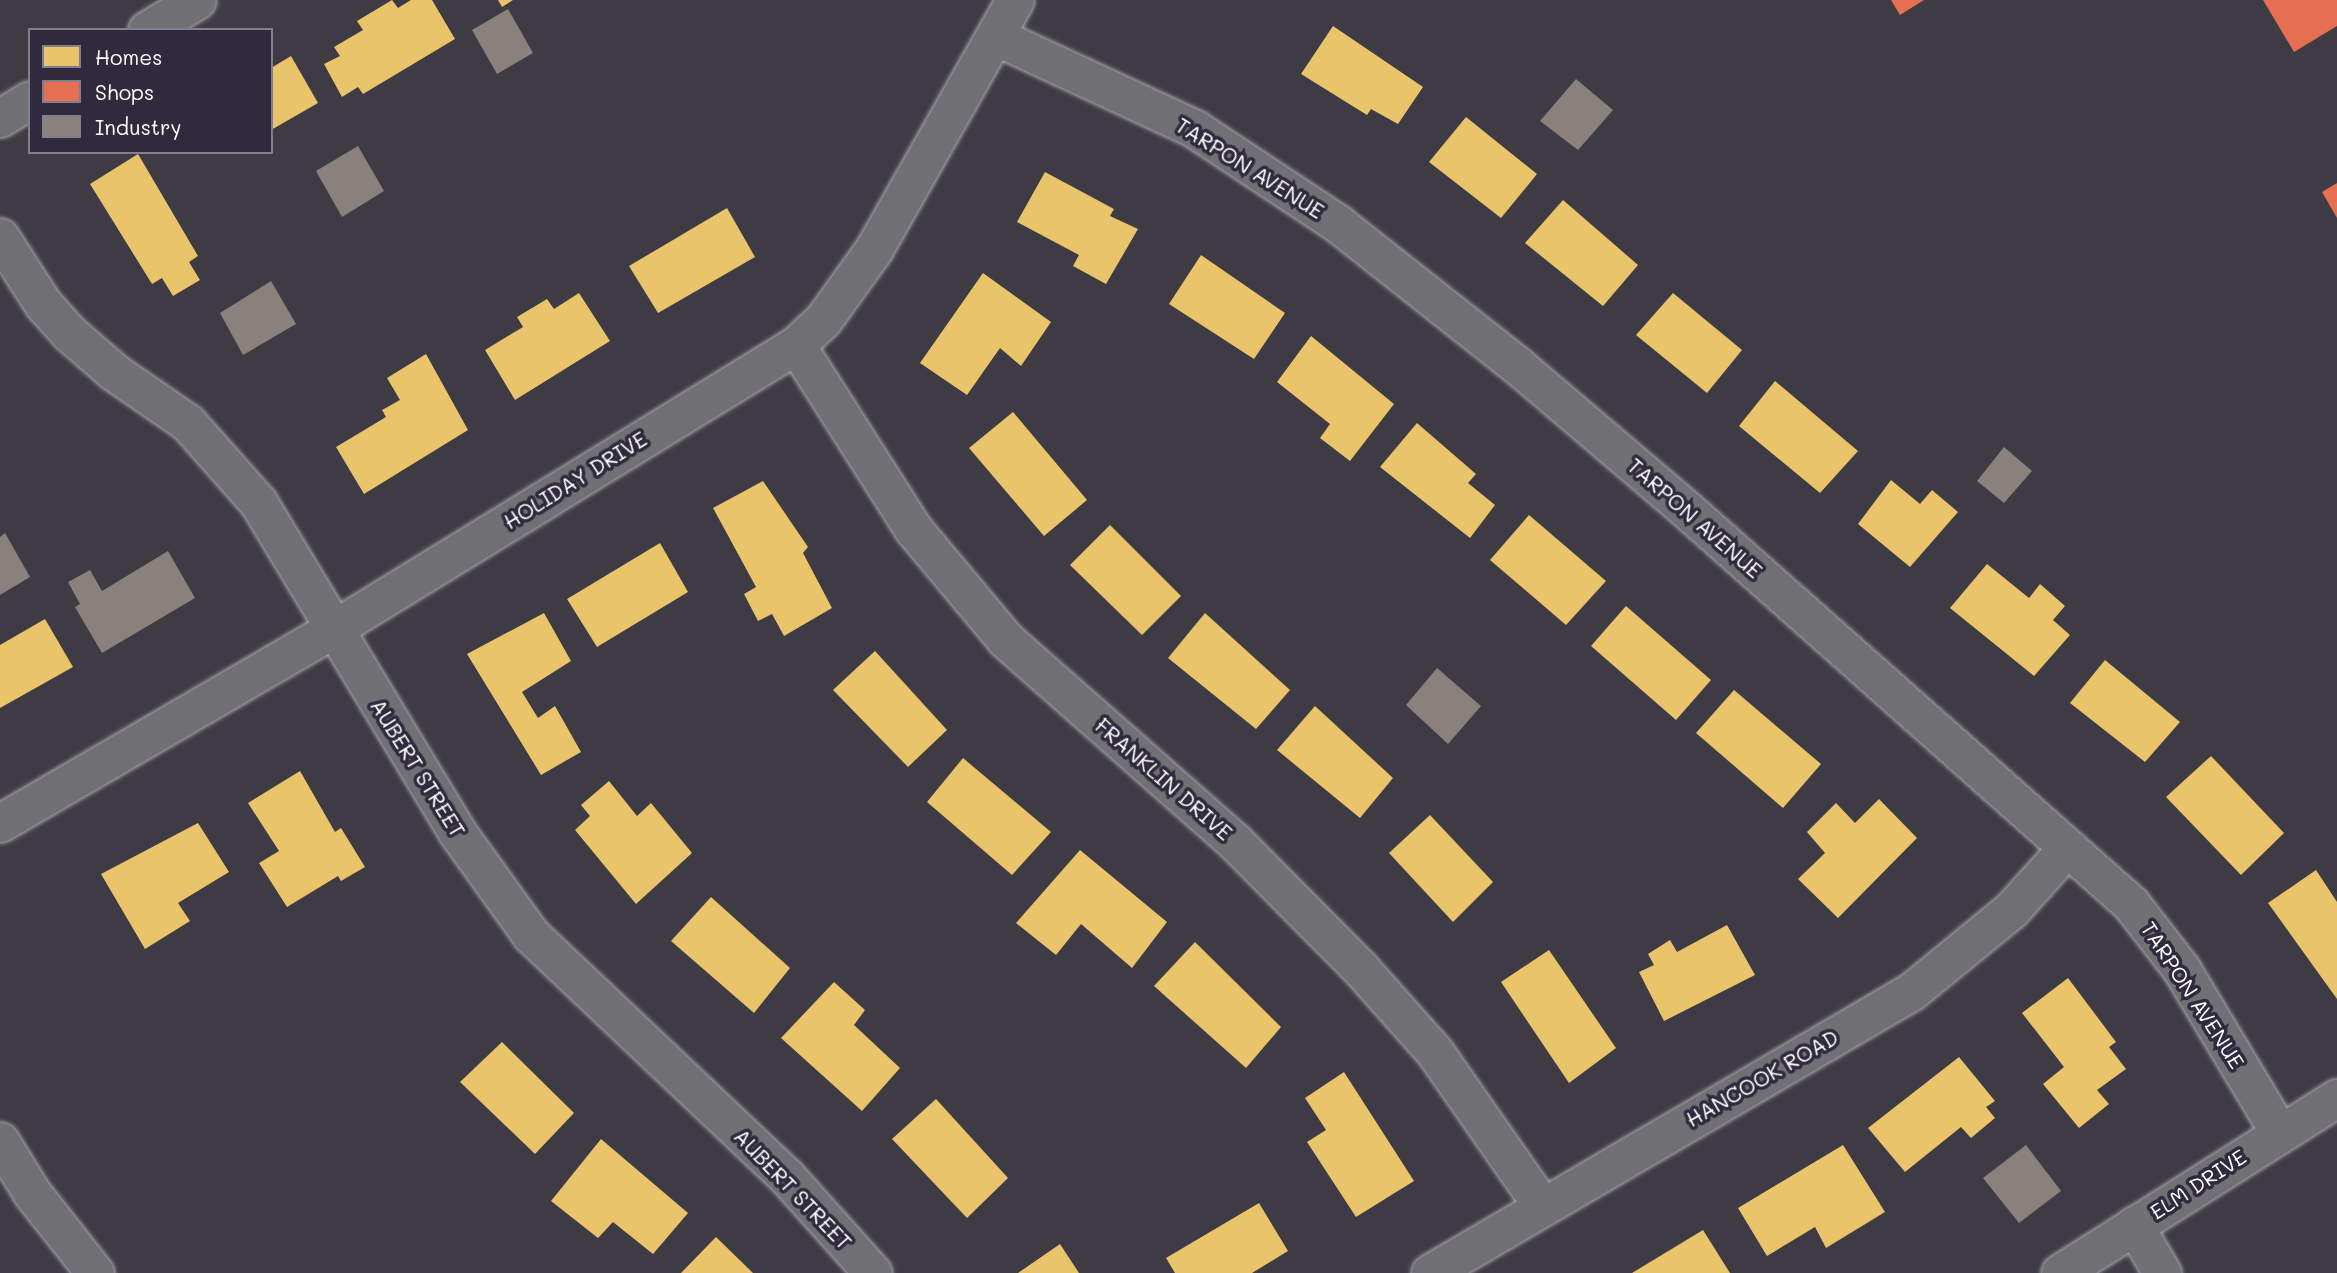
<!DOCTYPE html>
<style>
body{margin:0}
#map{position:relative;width:2337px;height:1273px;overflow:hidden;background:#3e3b45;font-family:Mali,sans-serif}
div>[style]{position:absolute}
.homes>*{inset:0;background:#e9c46a}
.shops>*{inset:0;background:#e76f51}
.industry>*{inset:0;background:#8a817c}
.roads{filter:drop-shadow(0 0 2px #a8a7ab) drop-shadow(0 0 2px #a8a7ab)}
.street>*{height:37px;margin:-18.5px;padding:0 18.5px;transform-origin:18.5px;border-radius:18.5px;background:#717074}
span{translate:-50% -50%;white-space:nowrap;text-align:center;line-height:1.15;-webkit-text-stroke:7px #2f2a3d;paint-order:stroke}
.street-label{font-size:21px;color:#fff}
.legend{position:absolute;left:28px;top:28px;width:245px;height:126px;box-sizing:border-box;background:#2f2a3d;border:2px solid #827f8b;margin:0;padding:9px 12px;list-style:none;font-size:21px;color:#fff}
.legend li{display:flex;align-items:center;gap:14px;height:35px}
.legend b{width:35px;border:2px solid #827f8b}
</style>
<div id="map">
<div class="homes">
<div style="clip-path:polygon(392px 0,398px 8px,411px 0,432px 0,455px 39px,363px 94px,358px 87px,342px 97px,324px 64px,340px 56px,334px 47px,363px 30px,357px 21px)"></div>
<div style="clip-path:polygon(498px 0,513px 0,502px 7px)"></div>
<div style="clip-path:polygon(1333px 26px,1423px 87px,1398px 124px,1371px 109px,1367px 115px,1301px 74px)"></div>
<div style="clip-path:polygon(291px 56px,318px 103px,271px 130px,271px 68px)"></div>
<div style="clip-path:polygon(1466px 117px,1537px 174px,1501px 218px,1429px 162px)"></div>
<div style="clip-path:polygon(138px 154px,198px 256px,189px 262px,200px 280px,173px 296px,162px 278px,152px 284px,90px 184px)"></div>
<div style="clip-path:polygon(1045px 172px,1114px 209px,1110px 216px,1138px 229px,1106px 284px,1073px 266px,1079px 255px,1017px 222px)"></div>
<div style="clip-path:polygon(1563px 200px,1638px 265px,1603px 306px,1525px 243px)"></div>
<div style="clip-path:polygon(727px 208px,755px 257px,658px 313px,629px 266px)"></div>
<div style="clip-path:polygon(1201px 255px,1285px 313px,1254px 359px,1169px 304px)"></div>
<div style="clip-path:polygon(983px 273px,1051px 322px,1021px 366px,1000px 348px,967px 395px,920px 363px)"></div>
<div style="clip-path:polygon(579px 293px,610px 341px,515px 400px,485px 350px,523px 327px,517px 317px,547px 299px,554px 309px)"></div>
<div style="clip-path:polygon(1673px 293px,1742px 350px,1707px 393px,1636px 335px)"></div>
<div style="clip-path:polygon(1311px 336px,1394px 404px,1350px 461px,1320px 438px,1330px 424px,1277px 382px)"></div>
<div style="clip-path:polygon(426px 354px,468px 430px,364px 494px,336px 447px,386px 417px,382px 410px,400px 400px,387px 378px)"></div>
<div style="clip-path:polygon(1775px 381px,1858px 451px,1820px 493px,1739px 426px)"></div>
<div style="clip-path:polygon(1013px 412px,1087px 500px,1044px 536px,969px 448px)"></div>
<div style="clip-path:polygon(1417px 423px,1476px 474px,1468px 483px,1495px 505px,1470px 538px,1380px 467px)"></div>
<div style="clip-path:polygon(1891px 480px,1920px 504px,1932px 490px,1958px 512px,1910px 567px,1858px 524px)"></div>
<div style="clip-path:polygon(763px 481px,808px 547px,803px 553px,832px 608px,784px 636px,772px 614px,758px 621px,744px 594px,756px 587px,713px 508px)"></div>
<div style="clip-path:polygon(1529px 515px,1606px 581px,1566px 625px,1490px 560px)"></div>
<div style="clip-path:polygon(1110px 525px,1181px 596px,1142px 635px,1070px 565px)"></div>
<div style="clip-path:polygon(660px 543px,688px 592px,597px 647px,567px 599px)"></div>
<div style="clip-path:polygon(1987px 564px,2029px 598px,2040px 584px,2065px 606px,2053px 620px,2070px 635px,2034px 676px,1950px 608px)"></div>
<div style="clip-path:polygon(1626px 606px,1711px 680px,1676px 720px,1591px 646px)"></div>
<div style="clip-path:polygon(544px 613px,571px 661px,522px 692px,538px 718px,555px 706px,581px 752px,541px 775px,467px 654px)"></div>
<div style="clip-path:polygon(1205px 613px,1290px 690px,1256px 729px,1168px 658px)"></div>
<div style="clip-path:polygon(45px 619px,73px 667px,0 708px,0 645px)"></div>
<div style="clip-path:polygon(875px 651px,947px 730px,908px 767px,833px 690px)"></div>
<div style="clip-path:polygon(2105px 660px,2180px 722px,2145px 762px,2070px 703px)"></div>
<div style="clip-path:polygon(1734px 690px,1821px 764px,1783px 808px,1696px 733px)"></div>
<div style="clip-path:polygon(1315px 706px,1393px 778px,1360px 818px,1277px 750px)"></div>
<div style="clip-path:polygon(2211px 756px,2284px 833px,2241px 875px,2166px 797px)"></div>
<div style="clip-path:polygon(963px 758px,1051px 832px,1012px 875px,927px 802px)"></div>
<div style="clip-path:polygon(300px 771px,335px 832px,341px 828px,365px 867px,341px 881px,338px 876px,287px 907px,259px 863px,279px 851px,248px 803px)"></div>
<div style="clip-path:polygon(609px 781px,637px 816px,651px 803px,692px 853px,636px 904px,575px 830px,590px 816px,581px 805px)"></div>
<div style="clip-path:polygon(1879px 799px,1917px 838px,1838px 918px,1798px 879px,1825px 853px,1807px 832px,1836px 803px,1855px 823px)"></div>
<div style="clip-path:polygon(1430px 815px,1493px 882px,1453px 922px,1389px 853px)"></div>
<div style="clip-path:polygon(198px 823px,229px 872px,178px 903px,190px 921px,145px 949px,101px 874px)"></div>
<div style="clip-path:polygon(1080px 850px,1167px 922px,1132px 968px,1081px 924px,1056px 955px,1016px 923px)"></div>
<div style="clip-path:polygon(2316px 870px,2337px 902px,2337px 999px,2268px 903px)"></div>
<div style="clip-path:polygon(711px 897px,790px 968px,754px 1013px,671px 941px)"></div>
<div style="clip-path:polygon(1727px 925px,1755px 975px,1664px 1021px,1639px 972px,1654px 965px,1648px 954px,1670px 940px,1677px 952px)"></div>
<div style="clip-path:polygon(1195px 942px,1281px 1027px,1246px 1068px,1154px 986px)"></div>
<div style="clip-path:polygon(1549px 950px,1616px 1048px,1569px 1083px,1501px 982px)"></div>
<div style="clip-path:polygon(2068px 978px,2116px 1042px,2109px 1047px,2126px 1069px,2097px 1090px,2109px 1104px,2079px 1128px,2043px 1084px,2064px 1067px,2022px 1013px)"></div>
<div style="clip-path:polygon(834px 982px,865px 1010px,854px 1025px,900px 1068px,862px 1111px,781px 1038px)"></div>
<div style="clip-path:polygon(502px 1042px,574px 1113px,535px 1154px,460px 1082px)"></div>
<div style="clip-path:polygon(1959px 1057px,1995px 1101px,1986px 1107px,1995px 1118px,1971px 1138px,1961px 1127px,1905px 1172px,1868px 1128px)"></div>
<div style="clip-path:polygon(1344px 1072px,1414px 1181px,1356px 1217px,1307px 1142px,1326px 1130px,1305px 1098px)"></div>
<div style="clip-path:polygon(936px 1099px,1008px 1178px,967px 1218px,892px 1139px)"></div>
<div style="clip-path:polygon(601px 1139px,688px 1213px,653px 1254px,613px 1222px,598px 1238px,551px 1201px)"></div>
<div style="clip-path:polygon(1843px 1145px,1885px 1212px,1826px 1248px,1815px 1227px,1767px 1256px,1738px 1208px)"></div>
<div style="clip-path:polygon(1259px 1203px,1288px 1251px,1252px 1273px,1175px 1273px,1166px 1258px)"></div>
<div style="clip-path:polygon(1703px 1230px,1730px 1273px,1632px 1273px)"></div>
<div style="clip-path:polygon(716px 1237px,753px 1273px,681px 1273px)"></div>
<div style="clip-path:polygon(1060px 1244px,1079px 1273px,1018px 1273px)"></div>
</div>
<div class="shops">
<div style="clip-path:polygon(1891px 0,1924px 0,1900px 15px)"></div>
<div style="clip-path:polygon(2263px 0,2337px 0,2337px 26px,2294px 52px)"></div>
<div style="clip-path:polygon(2337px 183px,2337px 218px,2322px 192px)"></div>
</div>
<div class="industry">
<div style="clip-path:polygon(508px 9px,533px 53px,497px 74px,472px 30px)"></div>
<div style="clip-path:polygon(1576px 79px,1613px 110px,1578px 150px,1540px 121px)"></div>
<div style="clip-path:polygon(358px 146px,384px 191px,342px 217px,316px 171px)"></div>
<div style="clip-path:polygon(271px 281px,296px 324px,243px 355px,220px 313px)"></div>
<div style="clip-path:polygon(2004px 447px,2032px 471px,2004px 503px,1977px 481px)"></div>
<div style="clip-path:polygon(5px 533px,30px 577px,0 595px,0 537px)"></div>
<div style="clip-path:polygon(168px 551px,195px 598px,102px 653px,75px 607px,80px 604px,68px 582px,90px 570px,102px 591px)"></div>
<div style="clip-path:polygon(1437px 668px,1481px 706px,1448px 744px,1406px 705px)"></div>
<div style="clip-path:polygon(2026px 1145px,2061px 1191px,2019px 1223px,1983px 1178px)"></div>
</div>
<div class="roads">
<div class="street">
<div style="left:147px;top:30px;width:58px;rotate:-31deg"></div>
<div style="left:995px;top:36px;width:221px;rotate:24.9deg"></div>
<div style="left:1195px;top:129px;width:170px;rotate:33.5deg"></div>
<div style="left:1337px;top:223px;width:231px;rotate:38.3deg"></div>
<div style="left:1518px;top:366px;width:221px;rotate:40.4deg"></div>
<div style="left:1686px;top:509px;width:595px;rotate:41.59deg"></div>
<div style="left:2131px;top:904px;width:83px;rotate:52.3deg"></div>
<div style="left:2182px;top:970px;width:189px;rotate:59.1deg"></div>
<div style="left:0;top:118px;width:35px;rotate:-31deg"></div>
<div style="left:0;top:237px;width:80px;rotate:57.3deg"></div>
<div style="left:43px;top:304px;width:38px;rotate:48deg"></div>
<div style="left:68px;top:332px;width:61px;rotate:41deg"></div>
<div style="left:114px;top:372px;width:90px;rotate:34.6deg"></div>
<div style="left:188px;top:423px;width:106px;rotate:48.5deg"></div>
<div style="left:258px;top:502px;width:385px;rotate:58.9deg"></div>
<div style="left:457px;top:832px;width:127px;rotate:54.3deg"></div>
<div style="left:531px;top:935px;width:351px;rotate:43.4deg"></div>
<div style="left:786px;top:1176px;width:130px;rotate:48.1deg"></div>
<div style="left:796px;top:345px;width:219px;rotate:57.5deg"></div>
<div style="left:914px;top:530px;width:142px;rotate:50.1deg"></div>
<div style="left:1005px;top:639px;width:307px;rotate:41.4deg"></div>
<div style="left:1235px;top:842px;width:177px;rotate:45.2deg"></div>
<div style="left:1360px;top:968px;width:111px;rotate:48.3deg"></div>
<div style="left:1434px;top:1051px;width:189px;rotate:55.1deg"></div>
<div style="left:0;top:823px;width:384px;rotate:-30.2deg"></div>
<div style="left:332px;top:630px;width:545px;rotate:-31.56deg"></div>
<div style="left:796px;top:345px;width:37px;rotate:-43deg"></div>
<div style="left:823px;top:320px;width:87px;rotate:-54.3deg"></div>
<div style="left:874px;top:249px;width:286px;rotate:-60.5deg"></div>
<div style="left:0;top:1141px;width:61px;rotate:58.4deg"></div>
<div style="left:32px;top:1193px;width:102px;rotate:51.8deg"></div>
<div style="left:2134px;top:1225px;width:56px;rotate:59.7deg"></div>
<div style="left:1430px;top:1273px;width:558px;rotate:-30.33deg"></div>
<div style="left:1912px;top:991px;width:128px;rotate:-39.3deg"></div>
<div style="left:2011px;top:910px;width:84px;rotate:-47.9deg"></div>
<div style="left:2060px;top:1273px;width:328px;rotate:-32.3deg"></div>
</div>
</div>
<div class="street-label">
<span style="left:1250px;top:168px;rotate:32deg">TARPON AVENUE</span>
<span style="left:575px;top:480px;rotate:-32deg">HOLIDAY DRIVE</span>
<span style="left:1695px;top:518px;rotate:41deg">TARPON AVENUE</span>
<span style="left:418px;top:768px;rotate:58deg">AUBERT STREET</span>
<span style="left:1164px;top:779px;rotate:41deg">FRANKLIN DRIVE</span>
<span style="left:2193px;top:995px;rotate:57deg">TARPON AVENUE</span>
<span style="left:1762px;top:1078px;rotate:-30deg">HANCOOK ROAD</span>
<span style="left:2198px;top:1184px;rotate:-33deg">ELM DRIVE</span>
<span style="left:793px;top:1189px;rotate:46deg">AUBERT STREET</span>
</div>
<ul class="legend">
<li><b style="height:19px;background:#e9c46a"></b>Homes</li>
<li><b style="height:19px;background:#e76f51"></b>Shops</li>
<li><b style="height:19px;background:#8a817c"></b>Industry</li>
</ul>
</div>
